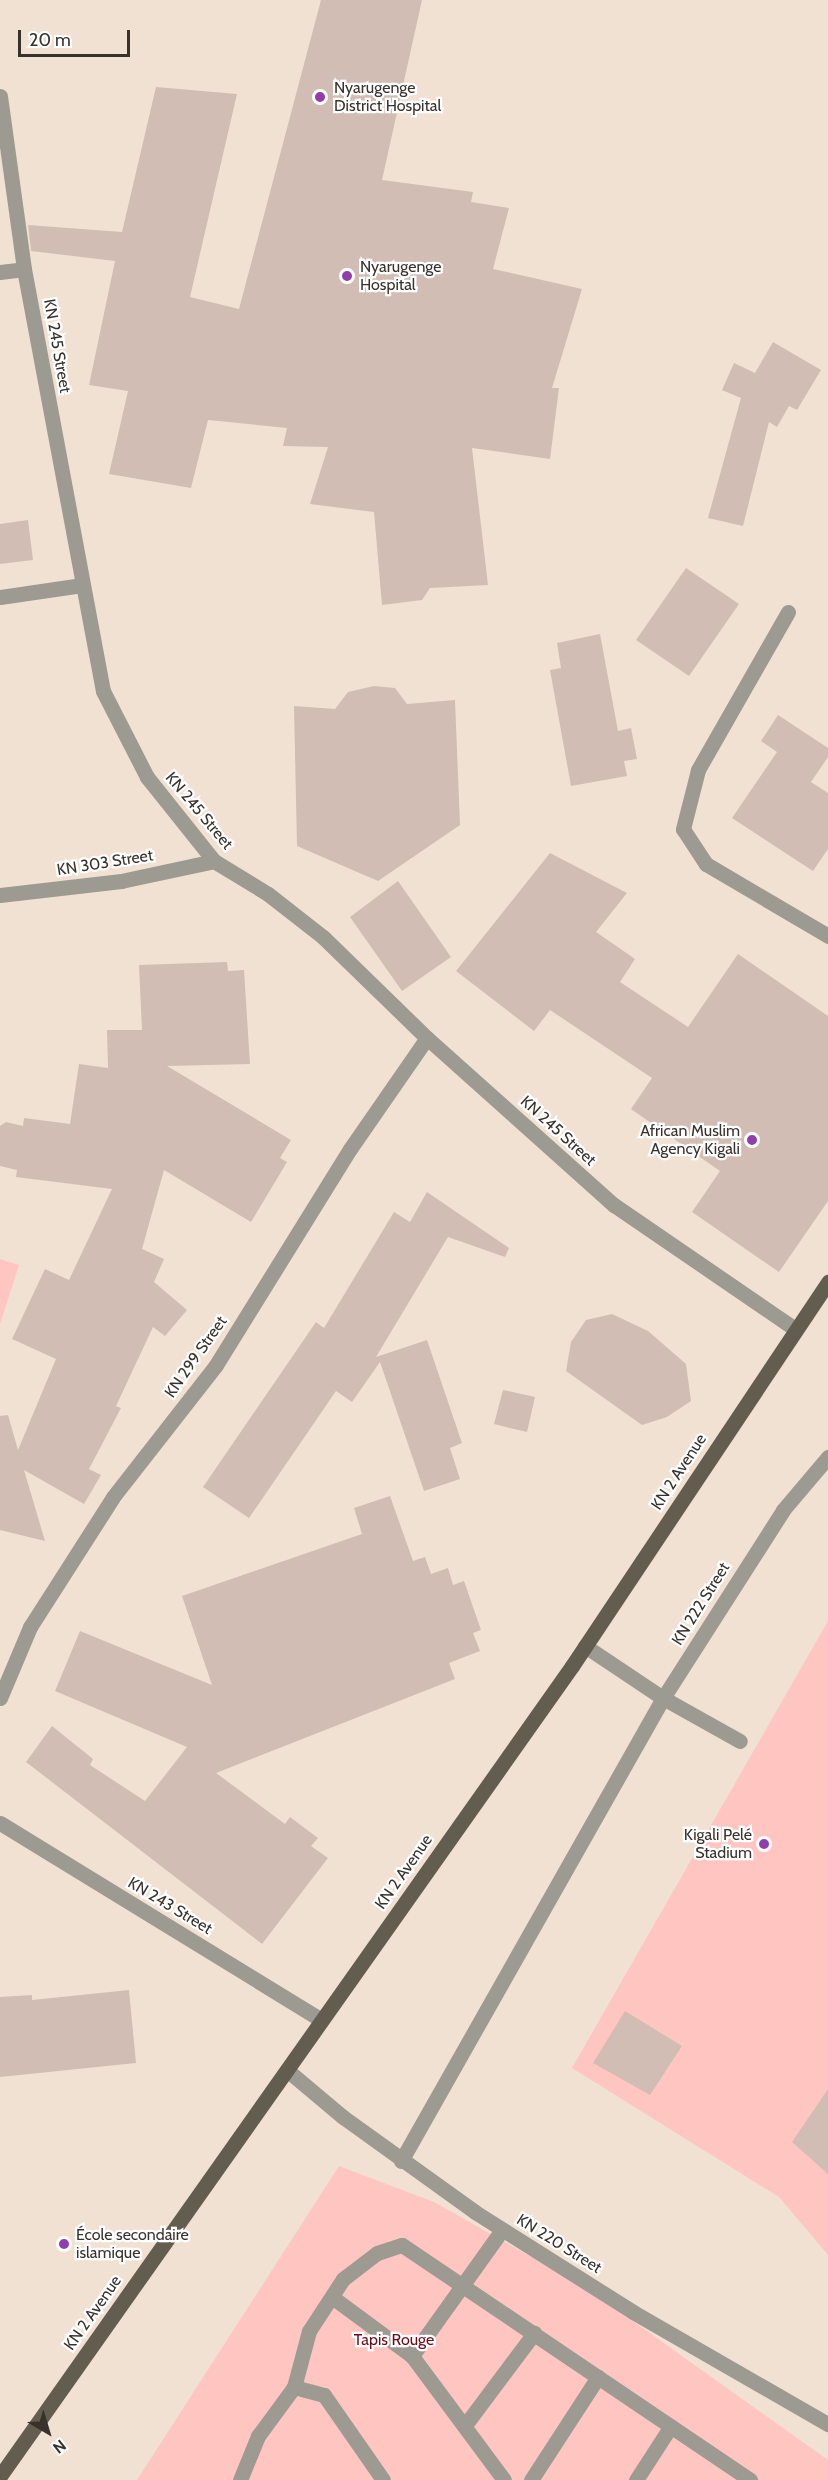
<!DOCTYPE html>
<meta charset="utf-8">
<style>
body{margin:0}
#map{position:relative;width:828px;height:2480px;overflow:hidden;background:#f1e1d3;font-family:Cabin,sans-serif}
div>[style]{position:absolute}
.green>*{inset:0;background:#fec5c1}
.building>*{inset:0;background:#d1bdb4}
.minor>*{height:15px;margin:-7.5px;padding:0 7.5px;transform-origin:7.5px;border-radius:7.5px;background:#9d9a92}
.major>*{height:15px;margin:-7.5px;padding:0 7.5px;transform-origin:7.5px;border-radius:7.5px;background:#635d50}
.dots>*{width:16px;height:16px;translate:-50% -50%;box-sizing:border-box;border:3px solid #fff;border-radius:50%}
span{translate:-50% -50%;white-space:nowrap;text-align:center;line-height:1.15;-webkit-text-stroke:4.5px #fff;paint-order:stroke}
.poi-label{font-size:16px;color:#38322c}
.left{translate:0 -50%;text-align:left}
.right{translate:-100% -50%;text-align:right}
.street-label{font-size:16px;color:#38322c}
.park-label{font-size:16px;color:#6b0f19}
.north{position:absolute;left:18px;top:2402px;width:60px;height:60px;-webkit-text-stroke:4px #fff;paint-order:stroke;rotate:142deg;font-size:16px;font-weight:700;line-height:24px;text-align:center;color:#38322c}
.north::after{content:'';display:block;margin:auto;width:21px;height:27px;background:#38322c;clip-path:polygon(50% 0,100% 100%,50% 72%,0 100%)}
.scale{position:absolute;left:18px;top:30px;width:112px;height:27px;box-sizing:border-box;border:3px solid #38322c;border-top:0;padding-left:8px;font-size:18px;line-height:21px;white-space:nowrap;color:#38322c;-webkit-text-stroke:4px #fff;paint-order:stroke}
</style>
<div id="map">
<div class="green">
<div style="clip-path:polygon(0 1259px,19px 1265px,0 1324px)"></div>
<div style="clip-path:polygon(828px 1621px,828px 2255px,779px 2197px,572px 2068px)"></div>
<div style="clip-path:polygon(339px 2166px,434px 2202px,588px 2289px,828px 2460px,828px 2480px,137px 2480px)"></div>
</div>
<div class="building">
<div style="clip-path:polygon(321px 0,422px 0,382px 180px,473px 192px,471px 202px,509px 208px,493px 269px,582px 289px,552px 388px,559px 388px,550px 459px,472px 448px,488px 585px,430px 588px,422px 600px,382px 605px,374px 512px,310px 504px,328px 447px,283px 446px,287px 428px,208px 420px,191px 488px,109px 474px,128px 391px,89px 385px,115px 261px,31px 251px,28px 225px,122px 232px,156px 87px,237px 94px,190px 297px,239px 309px)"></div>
<div style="clip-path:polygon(773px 342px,821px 370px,797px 410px,789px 406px,777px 427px,769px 422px,743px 526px,708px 518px,741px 398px,722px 390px,734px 363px,755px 373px)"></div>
<div style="clip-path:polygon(28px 520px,33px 560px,0 564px,0 524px)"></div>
<div style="clip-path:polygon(686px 568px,739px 604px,689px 676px,636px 640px)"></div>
<div style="clip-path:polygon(600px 634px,618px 731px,631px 728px,637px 759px,624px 761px,627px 776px,571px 786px,550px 670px,561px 668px,557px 643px)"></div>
<div style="clip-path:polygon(374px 686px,395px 688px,407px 704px,455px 700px,460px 825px,378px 881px,297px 846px,294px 706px,335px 709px,348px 692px)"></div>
<div style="clip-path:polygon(778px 715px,828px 748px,828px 757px,811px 782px,828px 793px,828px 849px,813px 871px,732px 818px,777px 752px,761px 741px)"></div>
<div style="clip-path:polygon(550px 853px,627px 893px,596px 932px,635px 959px,620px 982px,688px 1027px,738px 954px,828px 1016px,828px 1201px,779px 1272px,692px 1212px,720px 1171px,631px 1109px,652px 1078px,550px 1010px,534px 1031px,456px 971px)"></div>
<div style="clip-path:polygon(398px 881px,451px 957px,402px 991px,350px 917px)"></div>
<div style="clip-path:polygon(227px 962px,228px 971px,244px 970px,250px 1064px,167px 1066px,291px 1140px,280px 1158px,287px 1162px,251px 1222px,164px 1170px,142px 1249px,164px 1259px,154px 1282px,187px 1310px,165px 1336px,153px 1327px,116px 1406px,121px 1408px,89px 1469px,101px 1475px,84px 1504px,24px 1470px,45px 1541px,0 1530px,0 1416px,8px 1415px,18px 1450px,56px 1359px,12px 1339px,45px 1269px,69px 1280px,112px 1189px,16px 1177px,17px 1170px,0 1166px,0 1126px,6px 1122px,23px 1126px,24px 1118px,70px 1124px,79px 1064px,108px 1068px,107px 1030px,142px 1030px,139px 965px)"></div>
<div style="clip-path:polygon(427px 1192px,509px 1248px,505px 1257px,448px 1237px,376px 1357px,427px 1340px,462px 1443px,450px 1448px,460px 1479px,424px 1491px,380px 1362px,352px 1402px,336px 1391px,249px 1518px,203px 1487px,316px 1322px,324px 1328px,394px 1212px,410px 1222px)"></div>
<div style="clip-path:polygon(612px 1314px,648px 1331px,686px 1364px,691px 1401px,667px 1417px,642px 1425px,566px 1371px,571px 1342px,586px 1320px)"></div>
<div style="clip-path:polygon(503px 1390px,535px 1397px,527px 1432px,494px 1424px)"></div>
<div style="clip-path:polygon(390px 1496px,413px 1561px,425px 1557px,431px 1574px,448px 1568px,453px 1585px,464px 1581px,481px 1630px,473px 1633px,480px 1651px,449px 1663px,455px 1679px,216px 1773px,285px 1824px,290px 1817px,318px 1838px,311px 1846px,328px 1858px,262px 1944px,26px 1762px,52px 1726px,93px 1759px,90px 1765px,145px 1801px,187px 1747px,55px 1691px,80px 1631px,212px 1685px,182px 1596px,362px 1534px,354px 1508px)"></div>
<div style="clip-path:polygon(129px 1990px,136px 2063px,0 2077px,0 1997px,32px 1995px,32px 2000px)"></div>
<div style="clip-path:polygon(625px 2011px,682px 2046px,650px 2095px,593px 2063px)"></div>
<div style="clip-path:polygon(828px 2089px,828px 2174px,792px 2142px)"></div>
</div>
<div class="minor">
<div style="left:0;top:96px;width:175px;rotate:82.1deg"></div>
<div style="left:24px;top:269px;width:429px;rotate:79.4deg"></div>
<div style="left:103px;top:691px;width:97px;rotate:62.9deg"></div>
<div style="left:147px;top:777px;width:107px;rotate:51.4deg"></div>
<div style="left:214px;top:861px;width:63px;rotate:31.4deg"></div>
<div style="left:268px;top:894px;width:70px;rotate:38deg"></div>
<div style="left:323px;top:937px;width:145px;rotate:44.2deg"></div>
<div style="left:427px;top:1038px;width:251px;rotate:41.8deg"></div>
<div style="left:614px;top:1205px;width:219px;rotate:34.4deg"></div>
<div style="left:0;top:272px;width:24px;rotate:-7deg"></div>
<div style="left:0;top:597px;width:83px;rotate:-8.3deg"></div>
<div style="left:788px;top:612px;width:182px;rotate:119.7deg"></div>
<div style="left:698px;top:770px;width:61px;rotate:104.3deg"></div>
<div style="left:683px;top:829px;width:42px;rotate:56.7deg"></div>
<div style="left:706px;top:864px;width:142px;rotate:30.5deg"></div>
<div style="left:0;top:895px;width:122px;rotate:-6.6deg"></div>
<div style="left:121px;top:881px;width:95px;rotate:-12.1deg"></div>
<div style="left:585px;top:1646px;width:94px;rotate:33.7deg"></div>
<div style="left:663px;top:1698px;width:223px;rotate:-57.4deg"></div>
<div style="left:783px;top:1510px;width:70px;rotate:-49.7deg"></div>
<div style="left:0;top:1698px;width:77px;rotate:-67.1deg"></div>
<div style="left:30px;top:1627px;width:154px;rotate:-57.4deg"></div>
<div style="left:113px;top:1497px;width:167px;rotate:-52deg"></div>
<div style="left:216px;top:1365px;width:254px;rotate:-58.2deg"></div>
<div style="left:350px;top:1149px;width:135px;rotate:-55.3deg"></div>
<div style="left:0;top:1823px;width:377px;rotate:31.5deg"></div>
<div style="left:287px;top:2070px;width:73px;rotate:40deg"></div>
<div style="left:343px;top:2117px;width:163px;rotate:35.7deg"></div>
<div style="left:475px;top:2212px;width:187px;rotate:32.3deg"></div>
<div style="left:633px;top:2312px;width:225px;rotate:29.9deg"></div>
<div style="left:401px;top:2161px;width:532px;rotate:-60.5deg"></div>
<div style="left:663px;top:1698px;width:88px;rotate:29.2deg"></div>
<div style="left:332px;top:2297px;width:99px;rotate:36.4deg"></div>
<div style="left:412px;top:2356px;width:154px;rotate:53.4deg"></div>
<div style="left:412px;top:2356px;width:155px;rotate:-54.5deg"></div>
<div style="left:294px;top:2387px;width:58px;rotate:-75deg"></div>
<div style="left:309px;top:2331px;width:62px;rotate:-56.8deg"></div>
<div style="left:343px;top:2279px;width:43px;rotate:-37.4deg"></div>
<div style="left:377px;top:2253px;width:26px;rotate:-18deg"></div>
<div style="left:402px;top:2245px;width:420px;rotate:34deg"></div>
<div style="left:466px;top:2424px;width:114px;rotate:-53.2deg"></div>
<div style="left:240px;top:2480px;width:48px;rotate:-67.8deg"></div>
<div style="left:258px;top:2436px;width:61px;rotate:-53.7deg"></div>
<div style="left:294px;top:2387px;width:31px;rotate:15deg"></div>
<div style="left:324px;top:2395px;width:103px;rotate:55.2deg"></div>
<div style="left:531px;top:2480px;width:123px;rotate:-57deg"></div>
<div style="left:636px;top:2480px;width:64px;rotate:-57.1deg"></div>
</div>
<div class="major">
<div style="left:0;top:2476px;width:992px;rotate:-54.77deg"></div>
<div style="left:572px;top:1666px;width:462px;rotate:-56.3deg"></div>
</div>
<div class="dots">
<div style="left:320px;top:97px;background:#913eac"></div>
<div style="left:347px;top:276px;background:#913eac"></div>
<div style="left:752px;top:1140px;background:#913eac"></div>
<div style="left:764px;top:1844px;background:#913eac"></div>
<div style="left:64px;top:2244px;background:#913eac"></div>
</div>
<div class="poi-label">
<span class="left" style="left:334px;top:97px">Nyarugenge<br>District Hospital</span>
<span class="left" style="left:360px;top:276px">Nyarugenge<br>Hospital</span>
<span class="right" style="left:740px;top:1140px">African Muslim<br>Agency Kigali</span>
<span class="right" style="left:752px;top:1844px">Kigali Pelé<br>Stadium</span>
<span class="left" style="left:76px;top:2244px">École secondaire<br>islamique</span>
</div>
<div class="street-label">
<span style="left:57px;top:346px;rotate:80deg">KN 245 Street</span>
<span style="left:199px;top:811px;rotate:50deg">KN 245 Street</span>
<span style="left:105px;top:863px;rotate:-9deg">KN 303 Street</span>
<span style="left:558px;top:1131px;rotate:42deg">KN 245 Street</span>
<span style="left:196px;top:1357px;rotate:-55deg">KN 299 Street</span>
<span style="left:679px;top:1472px;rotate:-57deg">KN 2 Avenue</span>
<span style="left:701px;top:1604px;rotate:-58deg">KN 222 Street</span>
<span style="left:404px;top:1872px;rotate:-55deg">KN 2 Avenue</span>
<span style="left:170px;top:1906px;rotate:31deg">KN 243 Street</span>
<span style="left:559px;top:2244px;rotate:32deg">KN 220 Street</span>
<span style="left:93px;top:2313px;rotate:-55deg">KN 2 Avenue</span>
</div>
<div class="park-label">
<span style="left:394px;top:2340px">Tapis Rouge</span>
</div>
<div class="north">N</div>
<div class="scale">20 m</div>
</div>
